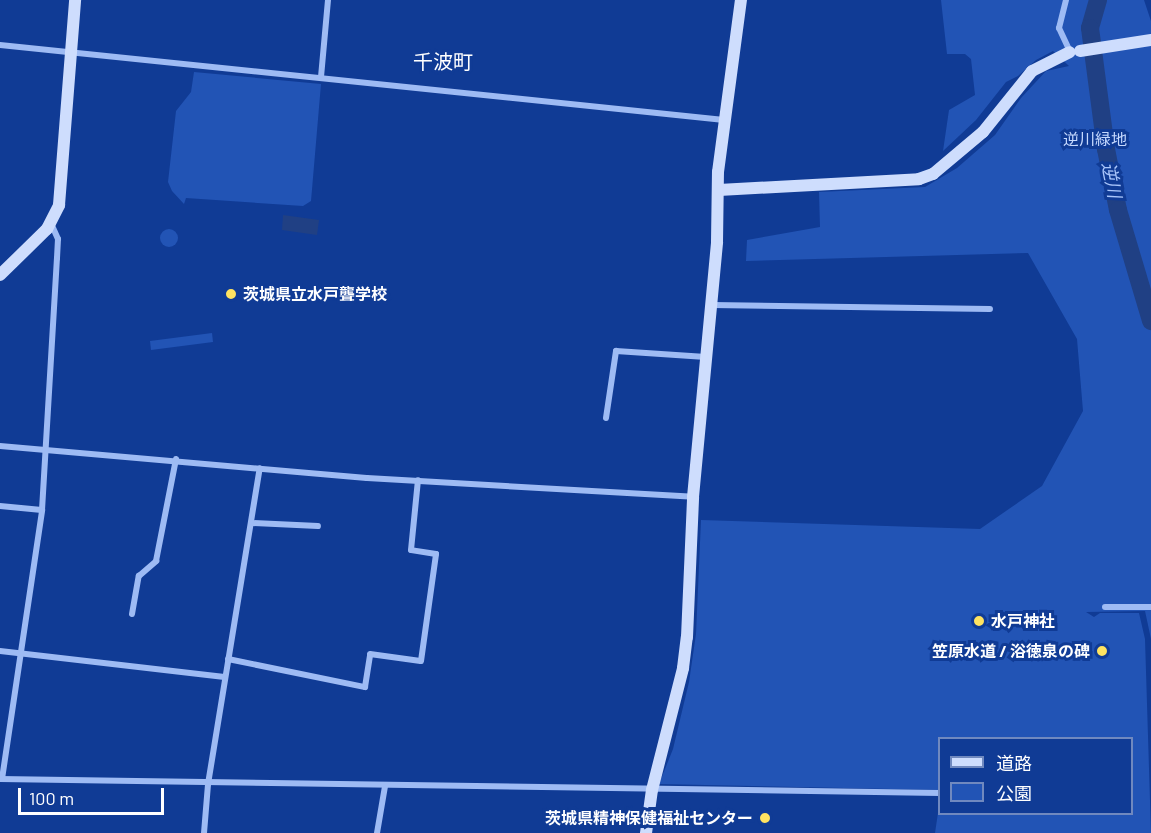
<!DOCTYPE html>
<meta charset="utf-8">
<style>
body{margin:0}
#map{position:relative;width:1151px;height:833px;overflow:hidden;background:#103b95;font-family:Barlow,"Noto Sans JP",sans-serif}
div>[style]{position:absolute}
.green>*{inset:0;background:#2254b5}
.round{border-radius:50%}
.water>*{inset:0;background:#204084}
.river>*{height:18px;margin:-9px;padding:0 9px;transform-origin:9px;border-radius:9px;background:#204084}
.street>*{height:6px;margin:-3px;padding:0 3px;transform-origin:3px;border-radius:3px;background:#9ebbf4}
.secondary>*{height:12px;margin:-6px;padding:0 6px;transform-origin:6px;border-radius:6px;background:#ceddfd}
.dots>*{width:16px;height:16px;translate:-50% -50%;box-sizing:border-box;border:3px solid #103b95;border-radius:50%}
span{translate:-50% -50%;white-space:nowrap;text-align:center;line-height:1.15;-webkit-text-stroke:6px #103b95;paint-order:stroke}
.park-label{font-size:16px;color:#c6d9fe}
.poi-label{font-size:16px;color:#fff;font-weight:700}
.left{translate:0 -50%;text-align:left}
.right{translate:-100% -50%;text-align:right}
.water-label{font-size:18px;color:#aac6fb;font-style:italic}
.quarter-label{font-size:20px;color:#fff}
.legend{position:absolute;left:938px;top:737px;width:195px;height:78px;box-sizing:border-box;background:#103b95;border:2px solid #7089bf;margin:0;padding:8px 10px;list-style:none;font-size:18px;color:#fff}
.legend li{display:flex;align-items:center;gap:12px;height:30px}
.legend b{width:30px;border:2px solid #7089bf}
.scale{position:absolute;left:18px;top:788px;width:146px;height:27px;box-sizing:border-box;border:3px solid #fff;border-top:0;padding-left:8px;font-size:18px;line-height:21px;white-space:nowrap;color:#fff;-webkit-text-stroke:4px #103b95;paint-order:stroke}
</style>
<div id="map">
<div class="green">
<div style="clip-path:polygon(941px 0,1144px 0,1151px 21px,1151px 639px,1145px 611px,1086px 612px,1094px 617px,1100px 613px,1139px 613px,1145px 639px,1151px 833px,935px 833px,939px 806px,940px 814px,1132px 814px,1132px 738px,940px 738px,939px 790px,659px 784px,673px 749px,689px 682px,696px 634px,701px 520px,980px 529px,1042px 486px,1083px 411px,1077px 339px,1028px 253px,746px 261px,747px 240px,820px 227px,819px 192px,925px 187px,957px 168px,995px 135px,1021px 98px,1046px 71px,1069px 66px,1053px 51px,1036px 60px,1018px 76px,1006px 82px,976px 120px,943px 151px,949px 110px,975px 95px,971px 59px,965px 54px,947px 54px)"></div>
<div style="clip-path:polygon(194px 72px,321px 84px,311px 201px,303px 206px,186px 198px,184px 204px,172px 191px,168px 182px,176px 111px,191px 92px)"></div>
<div class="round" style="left:160px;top:229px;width:18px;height:18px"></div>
<div style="clip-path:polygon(212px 333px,213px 342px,151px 350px,150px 341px)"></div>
</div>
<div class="water">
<div style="clip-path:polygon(283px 215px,319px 220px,317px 235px,282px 230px)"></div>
</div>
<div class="river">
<div style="left:1098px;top:0;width:29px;rotate:106deg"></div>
<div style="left:1090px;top:28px;width:122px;rotate:82.5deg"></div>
<div style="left:1106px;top:149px;width:62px;rotate:78.9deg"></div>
<div style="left:1118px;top:210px;width:116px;rotate:73.4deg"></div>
</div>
<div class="street">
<div style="left:1066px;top:0;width:29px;rotate:104deg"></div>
<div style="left:1059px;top:28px;width:26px;rotate:65deg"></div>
<div style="left:0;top:45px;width:728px;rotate:5.91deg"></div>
<div style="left:321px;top:77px;width:77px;rotate:-84.8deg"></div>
<div style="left:712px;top:305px;width:278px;rotate:0.8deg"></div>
<div style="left:606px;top:418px;width:68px;rotate:-81.5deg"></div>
<div style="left:616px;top:351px;width:90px;rotate:3.8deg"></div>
<div style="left:0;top:446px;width:368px;rotate:5deg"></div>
<div style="left:367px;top:478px;width:327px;rotate:3.3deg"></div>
<div style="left:0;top:506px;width:42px;rotate:5.4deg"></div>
<div style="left:252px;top:523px;width:66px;rotate:2.6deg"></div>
<div style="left:1105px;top:607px;width:46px"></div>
<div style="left:132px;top:614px;width:39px;rotate:-80deg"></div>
<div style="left:139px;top:576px;width:23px;rotate:-41deg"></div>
<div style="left:156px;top:561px;width:104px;rotate:-78.9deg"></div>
<div style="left:0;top:651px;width:226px;rotate:6.6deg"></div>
<div style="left:228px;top:659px;width:140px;rotate:11.6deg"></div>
<div style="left:365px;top:687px;width:33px;rotate:-81deg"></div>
<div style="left:370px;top:654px;width:51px;rotate:7.8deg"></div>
<div style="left:421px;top:661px;width:108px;rotate:-82deg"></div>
<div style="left:436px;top:554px;width:25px;rotate:-171deg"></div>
<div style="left:411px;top:550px;width:70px;rotate:-84.3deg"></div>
<div style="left:0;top:779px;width:940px;rotate:0.85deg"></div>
<div style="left:2px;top:779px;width:272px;rotate:-81.5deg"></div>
<div style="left:42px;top:510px;width:252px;rotate:-86.6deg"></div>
<div style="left:57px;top:258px;width:19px;rotate:-87deg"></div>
<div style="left:58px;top:239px;width:17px;rotate:-114deg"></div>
<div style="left:204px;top:833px;width:49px;rotate:-85.3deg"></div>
<div style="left:208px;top:784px;width:320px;rotate:-80.7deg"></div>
<div style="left:377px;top:833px;width:48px;rotate:-80.3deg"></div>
</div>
<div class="secondary">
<div style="left:1080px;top:51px;width:72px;rotate:-8.8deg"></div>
<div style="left:719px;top:190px;width:200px;rotate:-3.1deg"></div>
<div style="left:919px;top:179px;width:15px;rotate:-20deg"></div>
<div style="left:933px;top:174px;width:65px;rotate:-40deg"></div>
<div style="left:983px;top:132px;width:78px;rotate:-51.2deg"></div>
<div style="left:1032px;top:71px;width:42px;rotate:-26.6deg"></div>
<div style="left:0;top:275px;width:66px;rotate:-44.4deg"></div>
<div style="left:47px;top:229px;width:27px;rotate:-63deg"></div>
<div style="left:59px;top:205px;width:206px;rotate:-85.5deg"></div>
<div style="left:646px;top:833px;width:43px;rotate:-82.1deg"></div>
<div style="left:652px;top:790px;width:126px;rotate:-75.7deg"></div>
<div style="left:683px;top:668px;width:31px;rotate:-83deg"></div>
<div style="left:687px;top:637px;width:140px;rotate:-87.5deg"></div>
<div style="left:693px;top:497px;width:256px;rotate:-84.6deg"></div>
<div style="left:717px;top:242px;width:70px;rotate:-89.2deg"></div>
<div style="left:718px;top:172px;width:174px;rotate:-82.4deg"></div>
</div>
<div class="dots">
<div style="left:231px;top:294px;background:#ffe361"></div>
<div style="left:979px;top:621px;background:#ffe361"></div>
<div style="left:1102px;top:651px;background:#ffe361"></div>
<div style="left:765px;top:818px;background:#ffe361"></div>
</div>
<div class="park-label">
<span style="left:1095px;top:139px">逆川緑地</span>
</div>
<div class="poi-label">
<span class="left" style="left:243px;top:294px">茨城県立水戸聾学校</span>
<span class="left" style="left:991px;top:621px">水戸神社</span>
<span class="right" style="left:1090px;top:651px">笠原水道 / 浴徳泉の碑</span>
<span class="right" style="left:753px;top:818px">茨城県精神保健福祉センター</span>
</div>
<div class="water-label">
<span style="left:1112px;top:180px;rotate:79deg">逆川</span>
</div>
<div class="quarter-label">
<span style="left:443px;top:61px">千波町</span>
</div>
<ul class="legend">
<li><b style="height:8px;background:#ceddfd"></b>道路</li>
<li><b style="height:16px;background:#2254b5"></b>公園</li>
</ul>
<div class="scale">100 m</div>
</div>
